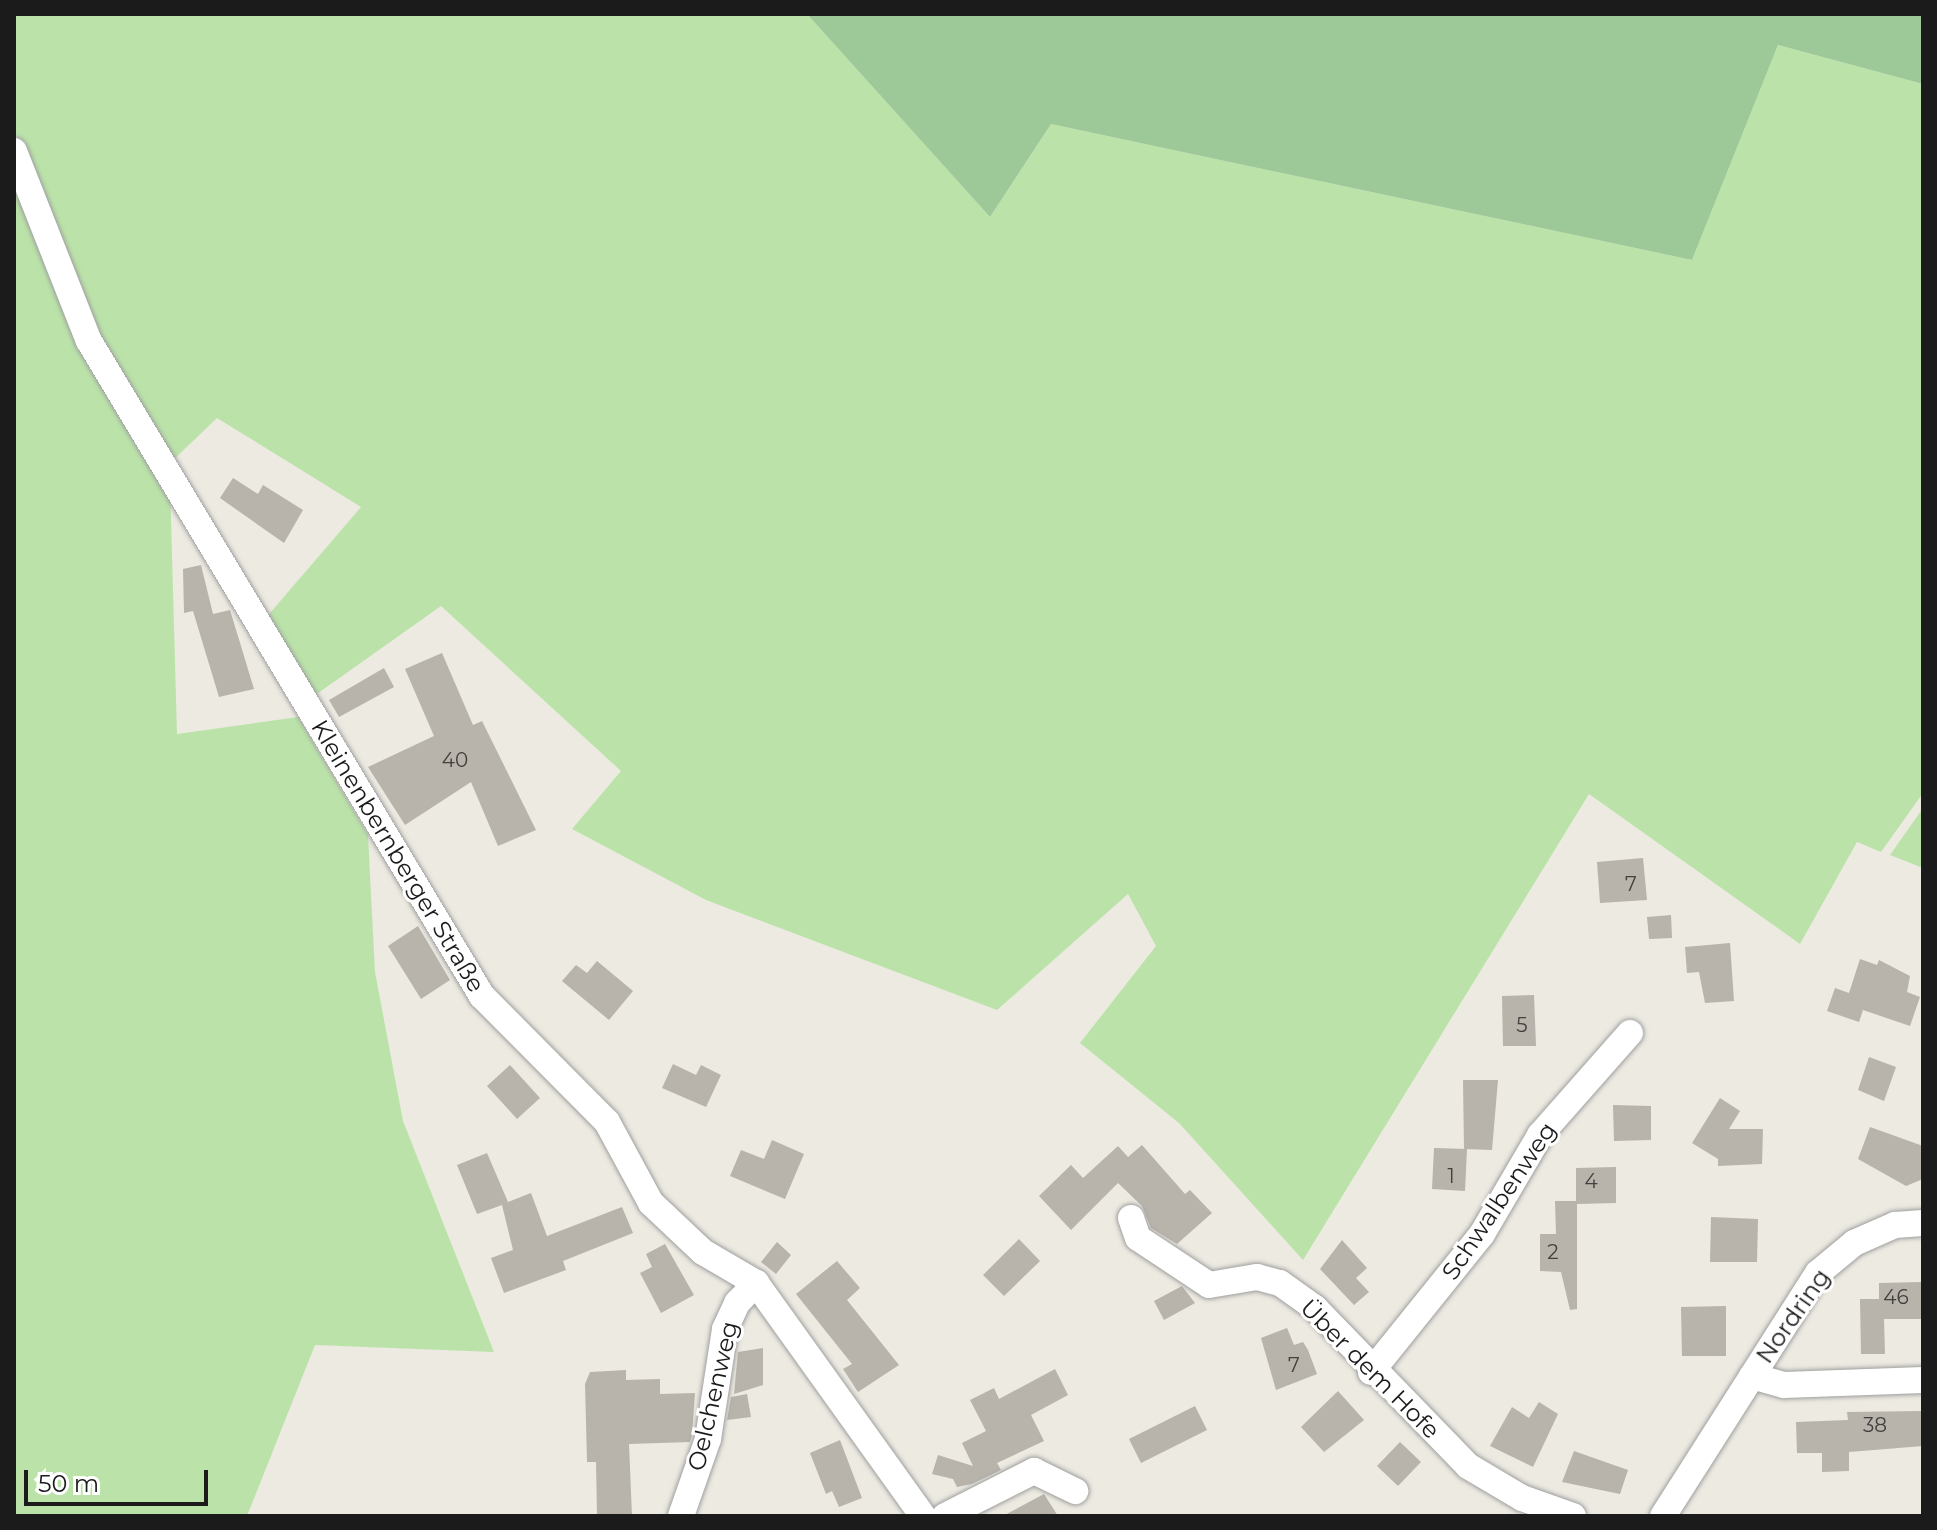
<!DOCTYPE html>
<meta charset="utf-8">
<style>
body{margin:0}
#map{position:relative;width:1937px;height:1530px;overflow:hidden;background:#eceae1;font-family:Montserrat,sans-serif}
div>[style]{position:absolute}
.grass>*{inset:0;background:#bbe3a9}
.forest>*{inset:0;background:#9dc898}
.building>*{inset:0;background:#b8b3ab}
.roads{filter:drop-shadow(0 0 2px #9f9f9f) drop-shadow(0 0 2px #9f9f9f)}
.minor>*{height:26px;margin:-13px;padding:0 13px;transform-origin:13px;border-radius:13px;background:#fff}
span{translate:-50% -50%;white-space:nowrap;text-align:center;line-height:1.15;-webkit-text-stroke:6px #fff;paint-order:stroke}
.number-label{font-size:20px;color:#42413f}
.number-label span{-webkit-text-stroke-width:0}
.street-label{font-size:24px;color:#1b1b1b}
.frame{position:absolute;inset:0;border:16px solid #1b1b1b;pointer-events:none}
.scale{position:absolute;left:24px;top:1470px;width:184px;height:36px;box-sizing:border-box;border:4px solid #1b1b1b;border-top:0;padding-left:10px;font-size:24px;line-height:28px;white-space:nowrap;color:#1b1b1b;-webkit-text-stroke:6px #fff;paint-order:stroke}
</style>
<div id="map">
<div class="grass">
<div style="clip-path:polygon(14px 14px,807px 14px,990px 217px,1051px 124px,1692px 260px,1778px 45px,1923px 84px,1923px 793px,1881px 852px,1857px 842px,1800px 944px,1589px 794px,1303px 1260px,1179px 1123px,1080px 1043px,1156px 946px,1128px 894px,997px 1010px,706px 900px,572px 829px,621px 771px,441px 606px,314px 696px,264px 620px,361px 507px,217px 418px,170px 463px,97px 338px,14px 129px)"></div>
<div style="clip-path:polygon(14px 172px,170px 483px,177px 734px,298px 717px,368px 835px,375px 972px,403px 1121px,494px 1352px,315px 1345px,247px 1516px,14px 1516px)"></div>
<div style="clip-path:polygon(1923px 808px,1923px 868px,1890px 855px)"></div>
</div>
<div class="forest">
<div style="clip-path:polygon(807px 14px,1923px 14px,1923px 84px,1778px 45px,1692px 260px,1051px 124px,990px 217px)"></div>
</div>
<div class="building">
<div style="clip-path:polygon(233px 478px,258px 494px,263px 485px,303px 510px,284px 543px,220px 498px)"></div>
<div style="clip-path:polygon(201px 565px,213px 614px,230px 610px,254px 689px,219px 697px,193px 611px,184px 613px,183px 569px)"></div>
<div style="clip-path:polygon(442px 653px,473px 725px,482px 721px,536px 830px,498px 846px,471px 782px,405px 825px,368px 767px,434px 736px,405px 669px)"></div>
<div style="clip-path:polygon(384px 668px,394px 687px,339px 717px,329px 700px)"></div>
<div style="clip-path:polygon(1643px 858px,1647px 900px,1600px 903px,1597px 862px)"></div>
<div style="clip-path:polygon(1671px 915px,1672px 938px,1649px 939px,1647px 917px)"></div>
<div style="clip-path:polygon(418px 926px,450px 980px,421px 999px,388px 946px)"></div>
<div style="clip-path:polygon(1730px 943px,1734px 1001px,1705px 1003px,1699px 972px,1687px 973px,1685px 947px)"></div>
<div style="clip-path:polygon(1860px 959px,1877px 965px,1879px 960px,1910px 976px,1907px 992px,1920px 997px,1910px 1026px,1863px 1010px,1859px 1022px,1827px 1011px,1835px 988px,1849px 993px)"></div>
<div style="clip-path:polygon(597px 961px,633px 991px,609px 1020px,562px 981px,576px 965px,587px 973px)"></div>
<div style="clip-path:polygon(1534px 995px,1536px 1046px,1503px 1046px,1502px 996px)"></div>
<div style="clip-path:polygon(1869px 1057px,1896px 1067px,1884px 1101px,1858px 1090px)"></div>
<div style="clip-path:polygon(673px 1064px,696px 1075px,701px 1065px,721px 1075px,706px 1107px,662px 1088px)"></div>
<div style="clip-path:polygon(510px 1065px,540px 1098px,517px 1119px,487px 1086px)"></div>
<div style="clip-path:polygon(1463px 1080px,1498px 1080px,1492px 1150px,1464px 1149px)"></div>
<div style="clip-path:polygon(1720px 1098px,1740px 1111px,1729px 1129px,1763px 1129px,1762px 1164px,1718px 1166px,1718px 1159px,1692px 1143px)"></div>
<div style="clip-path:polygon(1613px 1105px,1651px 1106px,1651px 1140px,1614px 1141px)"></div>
<div style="clip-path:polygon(1870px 1127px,1923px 1146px,1923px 1179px,1906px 1186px,1858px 1159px)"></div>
<div style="clip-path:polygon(772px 1140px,804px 1154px,785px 1199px,730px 1176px,741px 1150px,764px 1159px)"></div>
<div style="clip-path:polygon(1142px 1145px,1185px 1194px,1190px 1190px,1212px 1213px,1177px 1244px,1151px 1228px,1142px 1206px,1118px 1183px,1071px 1230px,1039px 1196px,1071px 1165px,1083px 1178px,1118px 1146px,1128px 1157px)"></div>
<div style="clip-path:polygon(1434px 1148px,1467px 1149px,1465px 1191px,1432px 1189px)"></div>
<div style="clip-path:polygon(487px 1153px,508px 1202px,531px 1193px,547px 1236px,622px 1207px,633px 1233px,563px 1261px,566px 1270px,504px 1293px,491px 1258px,513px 1250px,502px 1205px,477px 1214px,457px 1165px)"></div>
<div style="clip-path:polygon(1616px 1167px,1616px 1203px,1577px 1204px,1577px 1309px,1570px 1310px,1561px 1272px,1540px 1271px,1540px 1234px,1556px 1234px,1555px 1201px,1576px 1201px,1576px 1168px)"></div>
<div style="clip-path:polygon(1711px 1217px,1758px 1219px,1757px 1262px,1710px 1262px)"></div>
<div style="clip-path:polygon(1019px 1239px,1040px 1261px,1004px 1296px,983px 1275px)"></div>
<div style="clip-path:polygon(1342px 1240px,1367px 1268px,1356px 1278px,1369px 1292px,1354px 1305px,1320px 1269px)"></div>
<div style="clip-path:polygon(777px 1242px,791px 1255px,776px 1274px,761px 1262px)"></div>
<div style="clip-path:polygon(665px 1244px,694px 1295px,661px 1313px,640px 1273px,652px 1267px,646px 1254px)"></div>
<div style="clip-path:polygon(837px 1261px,860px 1288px,847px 1300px,899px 1365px,858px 1392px,843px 1369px,852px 1364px,796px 1294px)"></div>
<div style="clip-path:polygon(1921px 1282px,1923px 1319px,1884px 1319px,1885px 1354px,1861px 1354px,1860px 1299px,1879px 1299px,1879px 1283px)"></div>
<div style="clip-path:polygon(1182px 1286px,1195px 1303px,1164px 1320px,1154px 1301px)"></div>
<div style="clip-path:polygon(1726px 1306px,1726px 1356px,1682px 1356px,1681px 1307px)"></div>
<div style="clip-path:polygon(1287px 1328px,1294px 1345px,1303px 1342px,1308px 1350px,1317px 1374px,1276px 1390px,1261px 1338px)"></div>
<div style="clip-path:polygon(763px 1348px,763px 1385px,734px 1394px,738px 1352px)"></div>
<div style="clip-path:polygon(1055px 1369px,1068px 1395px,1031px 1415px,1044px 1441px,997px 1463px,1001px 1470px,972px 1484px,957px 1487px,953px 1479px,932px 1474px,938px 1455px,973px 1466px,962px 1443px,986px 1431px,970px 1400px,994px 1388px,999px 1399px)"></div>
<div style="clip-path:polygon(626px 1370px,626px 1380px,660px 1379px,660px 1394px,695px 1393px,692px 1435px,690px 1442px,629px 1444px,632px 1516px,597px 1516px,596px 1462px,587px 1462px,585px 1384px,590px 1372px)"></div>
<div style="clip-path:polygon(1338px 1391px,1364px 1420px,1324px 1452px,1301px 1427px)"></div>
<div style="clip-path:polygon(747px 1394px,751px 1417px,727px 1420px,731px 1397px)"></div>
<div style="clip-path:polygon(1539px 1402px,1558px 1414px,1533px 1467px,1490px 1446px,1512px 1407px,1529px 1418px)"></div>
<div style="clip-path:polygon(1195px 1406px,1207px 1430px,1141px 1463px,1129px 1439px)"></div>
<div style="clip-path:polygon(1923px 1411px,1923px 1446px,1849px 1452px,1849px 1471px,1822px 1472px,1822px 1453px,1797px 1453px,1796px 1422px,1848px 1420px,1847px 1412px)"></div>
<div style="clip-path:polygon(840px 1440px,862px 1498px,839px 1507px,832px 1491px,826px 1494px,810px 1453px)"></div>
<div style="clip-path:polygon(1400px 1442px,1421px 1462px,1398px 1486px,1377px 1466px)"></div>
<div style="clip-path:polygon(1574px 1451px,1628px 1470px,1620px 1494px,1562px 1482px)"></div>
<div style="clip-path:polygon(1044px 1494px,1058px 1516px,1003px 1516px)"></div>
</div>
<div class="roads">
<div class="minor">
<div style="left:14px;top:151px;width:204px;rotate:68.5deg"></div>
<div style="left:89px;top:341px;width:764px;rotate:59.04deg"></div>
<div style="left:482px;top:996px;width:177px;rotate:45.2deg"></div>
<div style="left:607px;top:1122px;width:92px;rotate:61.5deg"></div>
<div style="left:651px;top:1203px;width:71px;rotate:43.3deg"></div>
<div style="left:703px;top:1252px;width:61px;rotate:30.3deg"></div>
<div style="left:756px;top:1283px;width:287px;rotate:54.4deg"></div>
<div style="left:1131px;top:1218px;width:21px;rotate:71deg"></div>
<div style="left:1138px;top:1238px;width:85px;rotate:33.5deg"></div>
<div style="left:1209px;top:1285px;width:49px;rotate:-9.5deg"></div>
<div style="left:1257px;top:1277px;width:24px;rotate:15deg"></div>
<div style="left:1280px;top:1283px;width:43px;rotate:35.5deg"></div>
<div style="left:1315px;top:1308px;width:220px;rotate:45.9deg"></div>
<div style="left:1468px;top:1466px;width:63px;rotate:30.7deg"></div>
<div style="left:1522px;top:1498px;width:54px;rotate:19.4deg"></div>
<div style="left:1371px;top:1372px;width:177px;rotate:-51.2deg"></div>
<div style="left:1482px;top:1234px;width:115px;rotate:-59.6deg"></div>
<div style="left:1540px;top:1135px;width:136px;rotate:-48.6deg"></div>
<div style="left:1752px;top:1376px;width:33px;rotate:16deg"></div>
<div style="left:1784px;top:1385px;width:139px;rotate:-2.1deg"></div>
<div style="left:681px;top:1516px;width:82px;rotate:-70.7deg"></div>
<div style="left:708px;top:1439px;width:111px;rotate:-81.2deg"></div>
<div style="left:725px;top:1329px;width:29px;rotate:-65deg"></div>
<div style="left:737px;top:1303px;width:28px;rotate:-46deg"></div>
<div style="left:945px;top:1516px;width:100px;rotate:-26.8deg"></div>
<div style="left:1034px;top:1471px;width:46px;rotate:26deg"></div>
<div style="left:1663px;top:1516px;width:288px;rotate:-57.5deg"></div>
<div style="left:1818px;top:1273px;width:47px;rotate:-39.8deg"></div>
<div style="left:1854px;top:1243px;width:45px;rotate:-23.7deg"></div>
<div style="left:1895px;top:1225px;width:28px;rotate:-4deg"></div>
</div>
</div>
<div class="number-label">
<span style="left:455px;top:760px">40</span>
<span style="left:1631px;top:884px">7</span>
<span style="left:1522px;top:1025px">5</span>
<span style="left:1451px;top:1176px">1</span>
<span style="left:1591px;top:1181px">4</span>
<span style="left:1553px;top:1252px">2</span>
<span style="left:1896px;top:1297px">46</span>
<span style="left:1294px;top:1365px">7</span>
<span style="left:1875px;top:1425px">38</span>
</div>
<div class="street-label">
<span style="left:398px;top:856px;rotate:59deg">Kleinenbernberger Straße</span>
<span style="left:1499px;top:1201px;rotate:-56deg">Schwalbenweg</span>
<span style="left:1793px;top:1316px;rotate:-55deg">Nordring</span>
<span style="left:1370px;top:1369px;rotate:45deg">Über dem Hofe</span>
<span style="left:713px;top:1396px;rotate:-77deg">Oelchenweg</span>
</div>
<div class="frame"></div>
<div class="scale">50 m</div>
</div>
